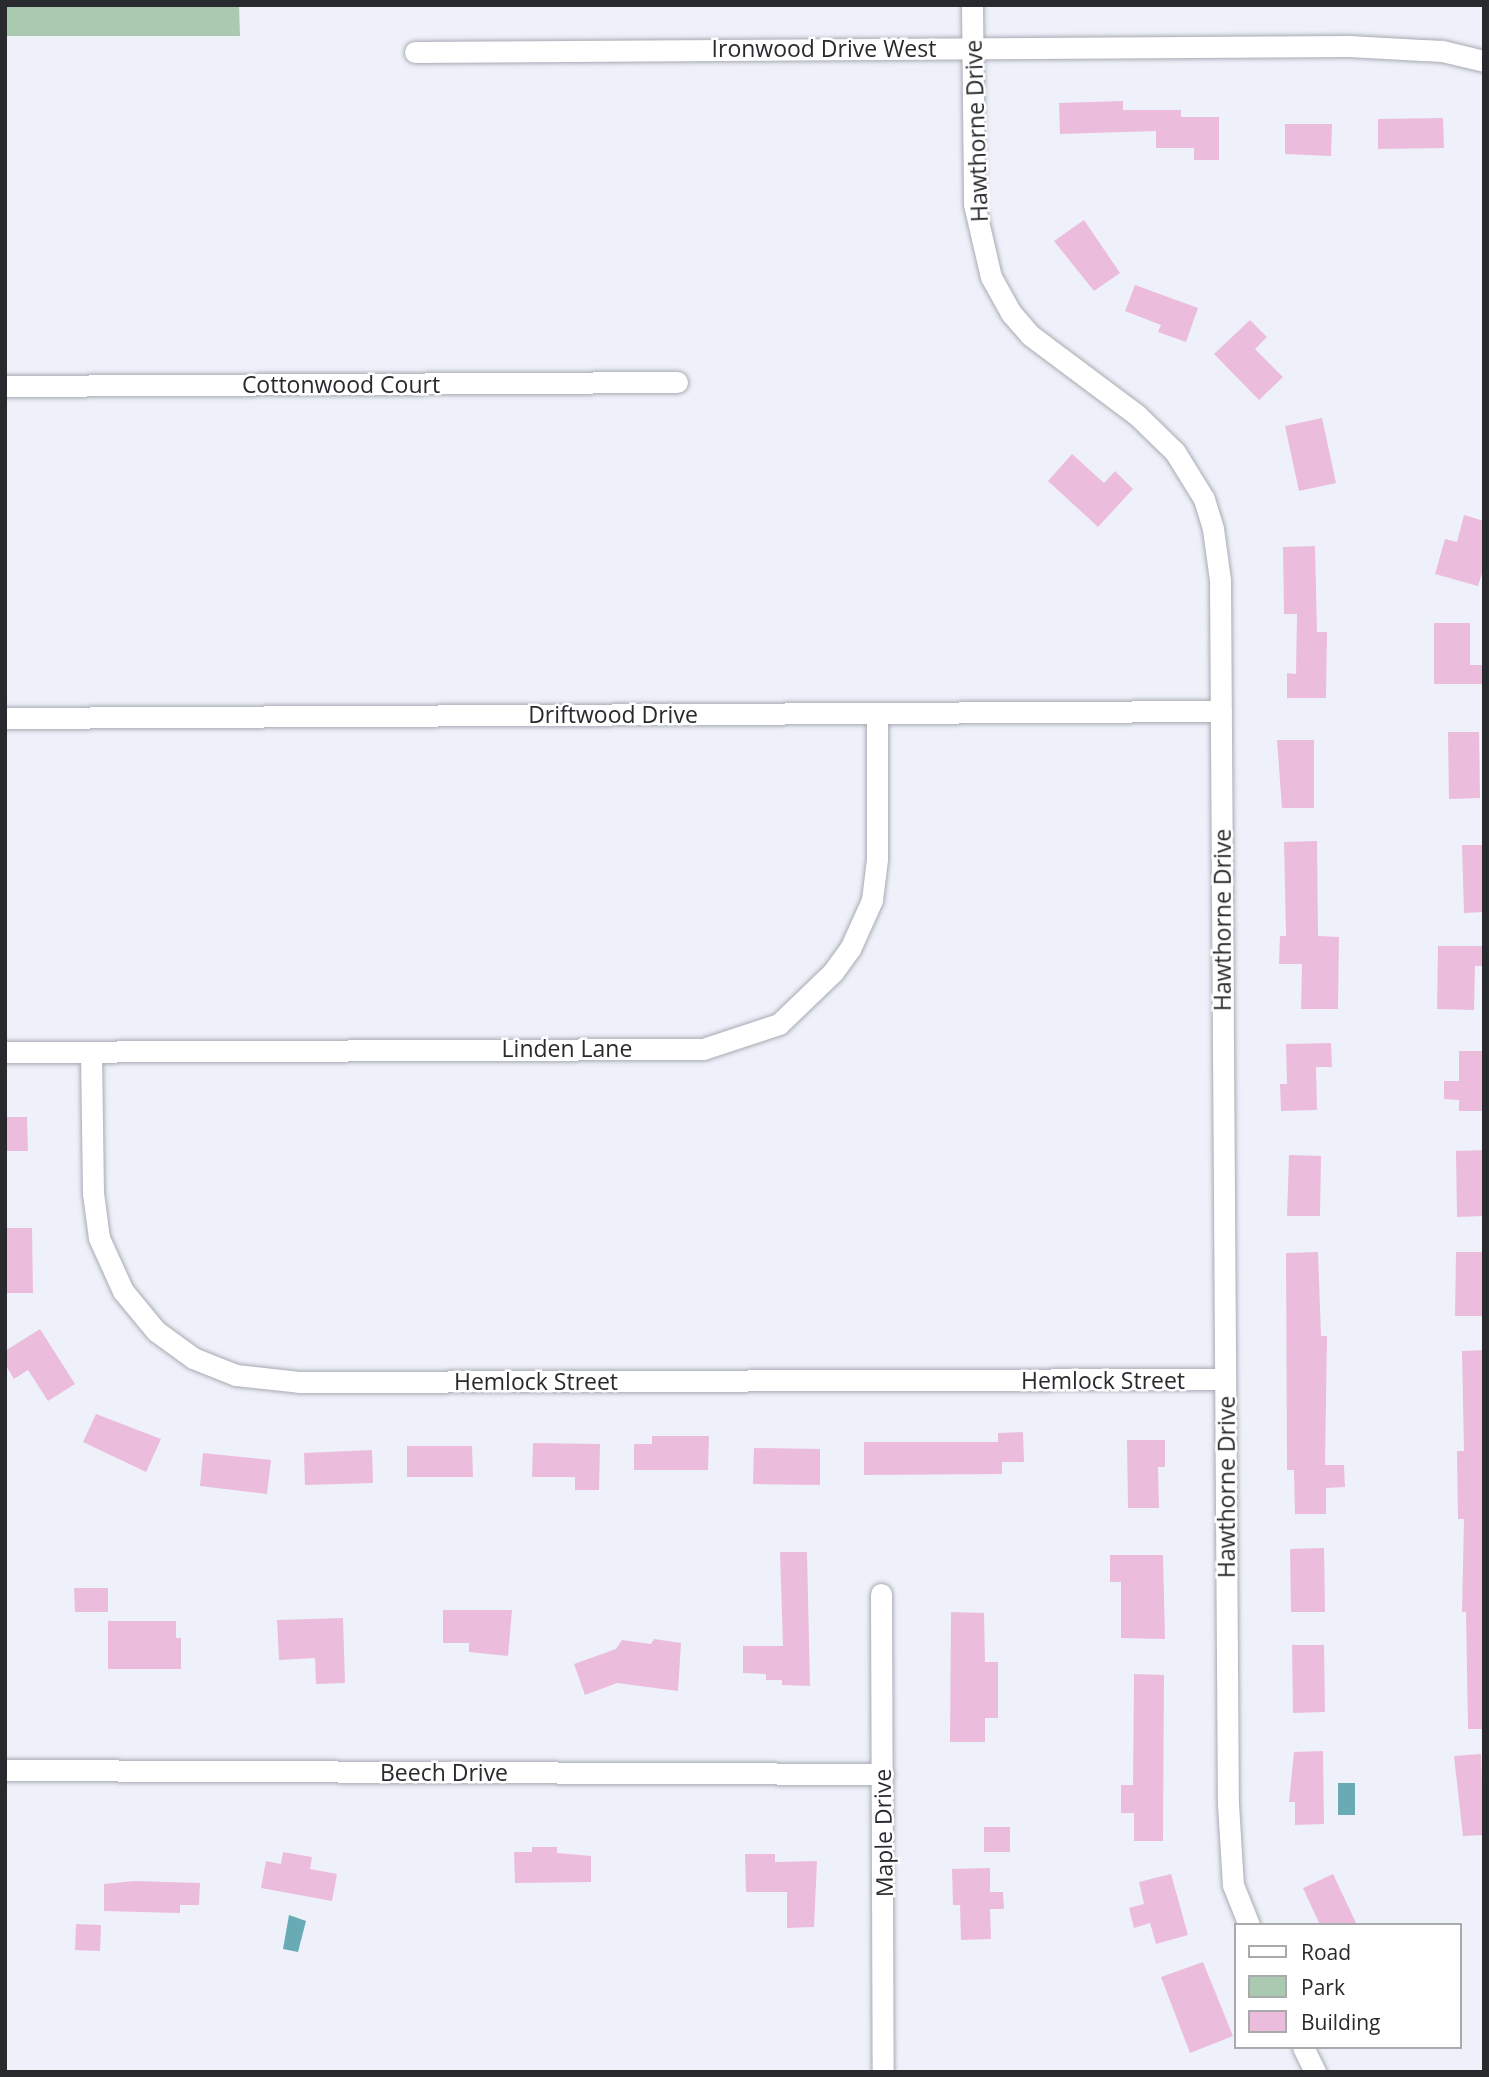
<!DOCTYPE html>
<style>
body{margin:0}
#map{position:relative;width:1489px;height:2077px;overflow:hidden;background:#eef1fa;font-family:"Open Sans",sans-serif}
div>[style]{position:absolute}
.green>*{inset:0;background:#aac9b1}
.water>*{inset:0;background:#69abb5}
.building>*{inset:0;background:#ecbcdd}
.roads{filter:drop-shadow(0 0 2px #a8aab3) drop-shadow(0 0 2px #a8aab3)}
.street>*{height:21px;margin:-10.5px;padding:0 10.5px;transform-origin:10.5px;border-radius:10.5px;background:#fff}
span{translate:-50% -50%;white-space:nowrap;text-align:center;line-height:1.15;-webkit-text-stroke:5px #fff;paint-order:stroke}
.street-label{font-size:23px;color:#292a2d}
.frame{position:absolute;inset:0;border:7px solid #292a2d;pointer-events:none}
.legend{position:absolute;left:1234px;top:1923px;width:228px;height:126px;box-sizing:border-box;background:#fff;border:2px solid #a9aaab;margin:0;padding:9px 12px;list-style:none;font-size:21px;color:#292a2d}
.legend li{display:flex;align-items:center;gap:14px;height:35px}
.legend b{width:35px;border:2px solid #a9aaab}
</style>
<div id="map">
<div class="green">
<div style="clip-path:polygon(5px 5px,239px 5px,240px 36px,5px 36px)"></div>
</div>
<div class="water">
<div style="clip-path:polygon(1338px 1783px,1355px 1783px,1355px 1815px,1338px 1815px)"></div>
<div style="clip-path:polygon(289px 1915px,306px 1921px,298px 1952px,283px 1949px)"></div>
</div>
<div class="building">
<div style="clip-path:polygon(1123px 101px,1123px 110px,1181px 110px,1181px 117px,1219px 117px,1219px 160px,1194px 160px,1194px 148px,1156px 148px,1156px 131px,1060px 134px,1059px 103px)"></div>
<div style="clip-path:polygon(1443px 118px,1444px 148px,1378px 149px,1378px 119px)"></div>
<div style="clip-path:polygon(1285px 124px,1332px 124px,1331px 156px,1285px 154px)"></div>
<div style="clip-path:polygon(1084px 220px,1120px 273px,1094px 291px,1054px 241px)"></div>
<div style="clip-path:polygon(1135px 285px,1198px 308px,1186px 342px,1158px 332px,1161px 325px,1125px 311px)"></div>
<div style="clip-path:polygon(1250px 320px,1267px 337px,1255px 349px,1283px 377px,1259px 400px,1214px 354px)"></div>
<div style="clip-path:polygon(1322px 418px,1336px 483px,1299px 491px,1285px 426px)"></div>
<div style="clip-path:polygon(1072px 454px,1104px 483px,1115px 471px,1133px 489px,1098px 527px,1048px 481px)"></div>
<div style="clip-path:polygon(1464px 515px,1484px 521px,1484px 567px,1478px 586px,1435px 574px,1445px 539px,1457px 542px)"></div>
<div style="clip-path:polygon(1315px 546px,1317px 632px,1327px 632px,1326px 698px,1287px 698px,1287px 673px,1296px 674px,1297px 614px,1284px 614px,1283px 547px)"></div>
<div style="clip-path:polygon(1434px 623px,1470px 623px,1470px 665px,1484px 665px,1484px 684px,1434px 684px)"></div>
<div style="clip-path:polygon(1448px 732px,1479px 732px,1480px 798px,1449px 799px)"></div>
<div style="clip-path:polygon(1277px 740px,1314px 740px,1314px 808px,1282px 808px)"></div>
<div style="clip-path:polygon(1317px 841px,1318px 936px,1339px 937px,1338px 1009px,1301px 1009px,1302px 964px,1279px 964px,1280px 936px,1286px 936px,1284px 842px)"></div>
<div style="clip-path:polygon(1462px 845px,1484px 845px,1484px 912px,1464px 913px)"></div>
<div style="clip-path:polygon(1438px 946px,1484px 946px,1484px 966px,1475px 966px,1474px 1010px,1437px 1009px)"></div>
<div style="clip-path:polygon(1331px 1043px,1332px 1067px,1316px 1067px,1317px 1110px,1281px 1111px,1280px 1084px,1287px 1084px,1286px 1044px)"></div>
<div style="clip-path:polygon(1459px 1051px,1484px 1051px,1484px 1111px,1459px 1111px,1459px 1100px,1444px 1099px,1444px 1081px,1459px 1081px)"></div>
<div style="clip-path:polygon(5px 1117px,27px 1117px,28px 1151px,5px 1151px)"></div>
<div style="clip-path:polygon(1484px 1150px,1484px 1216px,1457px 1217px,1456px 1151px)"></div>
<div style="clip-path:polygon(1289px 1155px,1321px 1156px,1320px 1216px,1287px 1216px)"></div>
<div style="clip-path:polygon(5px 1228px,32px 1228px,33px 1293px,5px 1293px)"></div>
<div style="clip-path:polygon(1318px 1252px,1321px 1336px,1327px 1336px,1325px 1465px,1344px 1465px,1345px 1487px,1326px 1488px,1326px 1514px,1295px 1514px,1294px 1470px,1287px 1470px,1286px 1253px)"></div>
<div style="clip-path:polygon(1456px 1252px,1484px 1252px,1484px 1316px,1455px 1316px)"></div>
<div style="clip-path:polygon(40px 1329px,75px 1384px,48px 1401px,28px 1370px,14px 1379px,5px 1364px,5px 1351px)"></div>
<div style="clip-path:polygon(1484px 1350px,1484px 1729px,1468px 1729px,1466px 1612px,1462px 1612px,1464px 1519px,1458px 1519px,1457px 1451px,1464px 1451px,1462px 1351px)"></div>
<div style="clip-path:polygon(96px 1414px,161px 1439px,146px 1472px,83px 1442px)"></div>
<div style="clip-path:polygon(1023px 1432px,1024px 1462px,1002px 1462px,1002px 1474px,864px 1475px,864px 1442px,998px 1442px,998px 1433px)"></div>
<div style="clip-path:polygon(652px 1436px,709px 1436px,708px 1470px,634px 1470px,634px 1444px,652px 1444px)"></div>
<div style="clip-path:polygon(1127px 1440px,1165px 1440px,1165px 1467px,1158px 1467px,1159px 1508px,1128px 1508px)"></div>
<div style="clip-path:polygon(533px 1443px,600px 1444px,599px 1490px,575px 1490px,575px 1477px,532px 1477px)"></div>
<div style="clip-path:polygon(407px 1446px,472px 1446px,473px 1477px,407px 1477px)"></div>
<div style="clip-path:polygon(754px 1448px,820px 1449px,820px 1485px,753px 1484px)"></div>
<div style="clip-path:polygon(372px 1450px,373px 1483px,305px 1485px,304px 1453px)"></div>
<div style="clip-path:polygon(203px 1453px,271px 1460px,267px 1494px,200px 1486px)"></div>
<div style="clip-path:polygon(1324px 1548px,1325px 1612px,1291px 1612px,1290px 1549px)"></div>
<div style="clip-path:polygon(780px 1552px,807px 1552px,810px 1686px,782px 1685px,782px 1680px,766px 1680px,766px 1674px,743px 1673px,743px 1646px,783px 1646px)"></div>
<div style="clip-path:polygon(1110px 1555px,1163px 1555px,1165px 1639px,1121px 1638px,1121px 1582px,1110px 1582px)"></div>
<div style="clip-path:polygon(74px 1588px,108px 1588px,108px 1612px,75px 1612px)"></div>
<div style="clip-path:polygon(443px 1610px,512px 1610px,508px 1656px,469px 1652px,469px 1643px,443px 1643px)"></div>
<div style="clip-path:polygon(951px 1612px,984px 1613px,985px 1662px,998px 1662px,998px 1718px,985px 1718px,985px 1742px,950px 1742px)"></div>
<div style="clip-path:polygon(343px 1618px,345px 1683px,316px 1684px,315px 1658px,279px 1660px,277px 1620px)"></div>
<div style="clip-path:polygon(108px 1621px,176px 1621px,176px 1638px,181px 1638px,181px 1669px,108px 1669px)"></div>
<div style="clip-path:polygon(654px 1639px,681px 1643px,678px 1691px,617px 1683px,585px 1695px,574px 1664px,616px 1649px,622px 1640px,651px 1644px)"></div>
<div style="clip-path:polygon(1292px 1645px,1324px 1645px,1325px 1712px,1293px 1713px)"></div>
<div style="clip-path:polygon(1134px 1674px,1164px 1675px,1163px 1841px,1134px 1841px,1134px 1813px,1121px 1813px,1121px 1785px,1133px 1785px)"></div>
<div style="clip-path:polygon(1323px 1751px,1324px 1824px,1295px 1825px,1295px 1802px,1289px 1802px,1294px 1752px)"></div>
<div style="clip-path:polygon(1481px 1754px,1484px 1835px,1463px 1836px,1454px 1756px)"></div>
<div style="clip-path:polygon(984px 1827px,1010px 1827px,1010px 1852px,984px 1852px)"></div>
<div style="clip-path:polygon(532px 1847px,557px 1847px,557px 1853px,591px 1856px,591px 1882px,515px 1883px,514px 1852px,532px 1852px)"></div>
<div style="clip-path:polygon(283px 1852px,312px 1857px,310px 1869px,337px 1874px,332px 1901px,261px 1888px,266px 1861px,281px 1864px)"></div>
<div style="clip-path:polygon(745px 1854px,775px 1854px,775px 1862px,817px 1861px,814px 1927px,787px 1928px,787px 1892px,746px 1892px)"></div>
<div style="clip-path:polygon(990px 1868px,990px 1892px,1003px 1892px,1004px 1909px,990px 1909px,991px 1939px,961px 1940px,960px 1905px,953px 1905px,952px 1869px)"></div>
<div style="clip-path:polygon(1171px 1874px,1188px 1935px,1156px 1944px,1150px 1923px,1134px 1928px,1129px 1908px,1144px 1904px,1139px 1882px)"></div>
<div style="clip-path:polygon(1333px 1874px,1357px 1925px,1320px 1925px,1303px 1888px)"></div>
<div style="clip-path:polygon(135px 1881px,200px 1883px,199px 1905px,180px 1905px,180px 1913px,104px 1911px,104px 1884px)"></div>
<div style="clip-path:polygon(76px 1924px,101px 1925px,100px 1951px,75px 1950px)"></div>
<div style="clip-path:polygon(1203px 1962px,1233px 2036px,1190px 2053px,1161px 1977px)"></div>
</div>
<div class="roads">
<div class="street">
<div style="left:972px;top:5px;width:199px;rotate:89.4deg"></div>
<div style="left:974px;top:204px;width:75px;rotate:76.9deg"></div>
<div style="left:991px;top:277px;width:41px;rotate:60.9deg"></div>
<div style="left:1011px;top:313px;width:29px;rotate:49deg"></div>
<div style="left:1030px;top:335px;width:134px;rotate:36.8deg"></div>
<div style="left:1137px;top:415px;width:53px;rotate:44.2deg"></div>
<div style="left:1175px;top:452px;width:55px;rotate:58.3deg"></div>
<div style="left:1204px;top:499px;width:31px;rotate:73deg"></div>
<div style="left:1213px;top:529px;width:51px;rotate:82.2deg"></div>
<div style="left:1220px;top:580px;width:1224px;rotate:89.63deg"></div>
<div style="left:1228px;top:1804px;width:81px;rotate:86.5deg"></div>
<div style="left:1233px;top:1885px;width:43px;rotate:68.2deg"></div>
<div style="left:415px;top:52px;width:934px;rotate:-0.37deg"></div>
<div style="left:1349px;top:46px;width:93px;rotate:3.1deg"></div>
<div style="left:1442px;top:51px;width:43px;rotate:13.4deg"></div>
<div style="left:5px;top:386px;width:672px;rotate:-0.34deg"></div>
<div style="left:5px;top:718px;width:1216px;rotate:-0.33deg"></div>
<div style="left:5px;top:1052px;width:698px;rotate:-0.25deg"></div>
<div style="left:703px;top:1049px;width:80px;rotate:-18.2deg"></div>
<div style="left:779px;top:1024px;width:75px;rotate:-43.9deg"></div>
<div style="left:833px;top:972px;width:29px;rotate:-54deg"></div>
<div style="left:850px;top:949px;width:54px;rotate:-65.8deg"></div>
<div style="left:872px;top:900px;width:41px;rotate:-83deg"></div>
<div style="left:877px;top:859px;width:146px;rotate:-90deg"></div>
<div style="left:91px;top:1052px;width:141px;rotate:89.2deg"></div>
<div style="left:93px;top:1193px;width:45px;rotate:82.4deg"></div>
<div style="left:99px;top:1238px;width:58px;rotate:65.6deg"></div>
<div style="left:123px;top:1291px;width:52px;rotate:50.5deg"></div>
<div style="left:156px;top:1331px;width:46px;rotate:36.1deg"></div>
<div style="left:193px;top:1358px;width:46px;rotate:21.6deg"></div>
<div style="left:236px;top:1375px;width:63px;rotate:6.3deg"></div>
<div style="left:299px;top:1382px;width:926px;rotate:-0.19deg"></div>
<div style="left:881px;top:1594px;width:478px;rotate:89.8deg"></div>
<div style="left:5px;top:1770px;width:878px;rotate:0.26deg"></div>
<div style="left:1303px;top:2047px;width:28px;rotate:64deg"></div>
</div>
</div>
<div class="street-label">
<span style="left:824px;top:48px">Ironwood Drive West</span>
<span style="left:976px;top:131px;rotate:-92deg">Hawthorne Drive</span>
<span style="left:341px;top:384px">Cottonwood Court</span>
<span style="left:613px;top:714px">Driftwood Drive</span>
<span style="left:1222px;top:920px;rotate:-90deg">Hawthorne Drive</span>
<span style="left:567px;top:1048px">Linden Lane</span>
<span style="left:1103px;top:1380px">Hemlock Street</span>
<span style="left:536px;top:1381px">Hemlock Street</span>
<span style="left:1226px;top:1487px;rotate:-90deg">Hawthorne Drive</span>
<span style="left:444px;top:1772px">Beech Drive</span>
<span style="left:883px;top:1833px;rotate:-91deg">Maple Drive</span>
</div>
<div class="frame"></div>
<ul class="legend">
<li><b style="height:9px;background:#fff"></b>Road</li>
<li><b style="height:19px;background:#aac9b1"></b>Park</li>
<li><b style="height:19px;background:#ecbcdd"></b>Building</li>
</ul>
</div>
